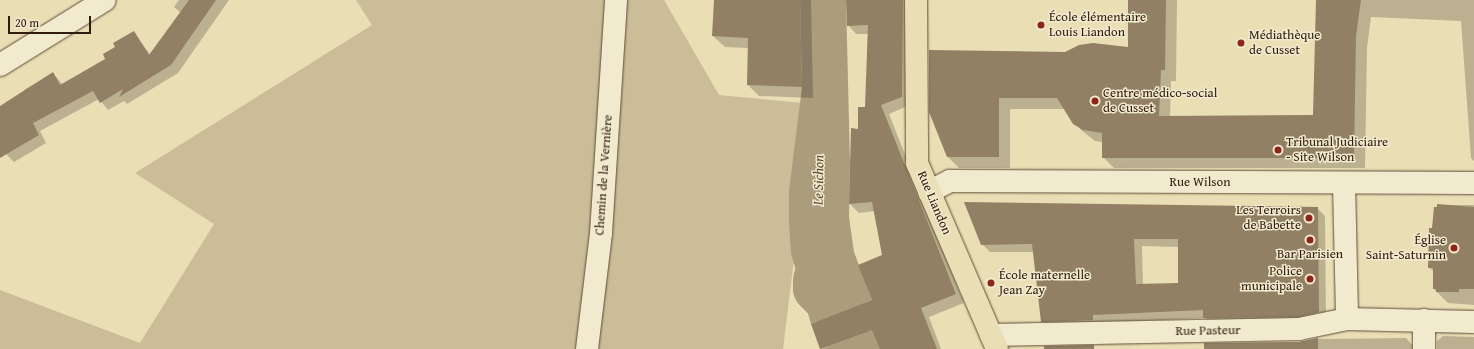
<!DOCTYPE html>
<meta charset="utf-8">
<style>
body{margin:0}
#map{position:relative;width:1474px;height:349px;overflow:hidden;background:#eadeb5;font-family:"Gentium Book Plus",serif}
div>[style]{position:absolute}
.green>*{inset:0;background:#cabd98}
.water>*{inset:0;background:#ab9c7c}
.shadow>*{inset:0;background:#0003}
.river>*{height:50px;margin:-25px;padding:0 25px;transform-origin:25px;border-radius:25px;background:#ab9c7c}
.building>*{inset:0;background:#918064}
.roads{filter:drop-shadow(0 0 1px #5e4c36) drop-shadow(0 0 1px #5e4c36)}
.minor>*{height:22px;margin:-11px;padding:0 11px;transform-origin:11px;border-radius:11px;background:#f1eacf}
.major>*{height:22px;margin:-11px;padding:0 11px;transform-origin:11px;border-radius:11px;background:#eadeb5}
.dots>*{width:11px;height:11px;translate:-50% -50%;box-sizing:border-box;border:2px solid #f1eacf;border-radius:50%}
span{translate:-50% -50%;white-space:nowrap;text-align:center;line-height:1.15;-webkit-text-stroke:3px #f1eacf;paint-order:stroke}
.poi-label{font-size:13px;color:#301b0c}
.left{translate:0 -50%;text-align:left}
.right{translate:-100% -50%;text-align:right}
.street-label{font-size:13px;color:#301b0c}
.water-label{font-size:14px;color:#5b4833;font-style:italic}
.scale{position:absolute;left:8px;top:16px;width:83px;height:18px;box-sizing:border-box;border:2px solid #301b0c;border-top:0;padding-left:5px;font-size:12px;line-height:14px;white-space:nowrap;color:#301b0c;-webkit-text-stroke:3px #f1eacf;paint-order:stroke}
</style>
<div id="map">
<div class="green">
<div style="clip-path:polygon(356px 0,664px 0,719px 95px,813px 104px,783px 349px,0 349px,0 290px,140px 343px,214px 224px,135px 173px,372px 25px)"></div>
<div style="clip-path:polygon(866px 333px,874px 334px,880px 349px,824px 349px)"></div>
</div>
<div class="water">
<div style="clip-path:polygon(800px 0,846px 0,850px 163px,849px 217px,854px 252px,872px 300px,811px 324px,791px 253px,789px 224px,789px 191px,802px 87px)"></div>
</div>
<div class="shadow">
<div style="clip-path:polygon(179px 0,229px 0,178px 73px,127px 104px,124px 101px,108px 110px,99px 99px,40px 131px,46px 143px,14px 162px,6px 154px,0 144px,0 113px,26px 93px,24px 90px,53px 73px,63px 85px,106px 59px,134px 33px,150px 54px,181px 13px,174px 7px)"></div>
<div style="clip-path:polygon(715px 0,811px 0,813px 98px,759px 96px,748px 85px,749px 48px,725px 47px,713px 36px)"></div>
<div style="clip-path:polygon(847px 0,912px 0,910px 105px,889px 114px,964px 303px,929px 317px,941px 349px,881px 349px,877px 340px,855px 349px,821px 349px,813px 324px,873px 300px,883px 256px,875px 211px,859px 213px,850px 204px,866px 108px,868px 34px,856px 34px,848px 25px)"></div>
<div style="clip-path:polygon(1129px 0,1177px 0,1176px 81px,1171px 81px,1170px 117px,1314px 116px,1317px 0,1474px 0,1474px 161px,1471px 158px,1461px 21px,1371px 17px,1367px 48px,1365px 168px,1114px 168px,1103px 157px,1103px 142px,1095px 141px,1081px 130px,1064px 109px,1010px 109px,1010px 168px,959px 168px,947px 156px,930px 112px,1065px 53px,1129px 48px)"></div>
<div style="clip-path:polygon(1438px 205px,1474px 205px,1474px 305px,1448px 303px,1434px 289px,1434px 272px,1429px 267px)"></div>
<div style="clip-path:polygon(evenodd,1317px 208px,1325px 216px,1326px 320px,1213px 326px,1205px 318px,1101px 323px,1050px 329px,1042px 321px,1034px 252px,990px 252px,982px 244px,1317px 208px,1142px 246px,1179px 247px,1179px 284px,1143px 285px,1142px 246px)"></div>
<div style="clip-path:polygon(1443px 336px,1474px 337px,1474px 349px,1437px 349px,1437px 341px)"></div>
<div style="clip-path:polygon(1406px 338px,1416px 349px,1205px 349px,1299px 342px,1318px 339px)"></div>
</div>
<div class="river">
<div style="left:818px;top:280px;width:8px;rotate:90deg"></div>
<div style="left:818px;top:288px;width:33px;rotate:46deg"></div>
<div style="left:841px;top:312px;width:40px;rotate:69deg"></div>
</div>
<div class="building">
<div style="clip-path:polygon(189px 0,216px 0,171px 65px,119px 97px,123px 89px,100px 103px,93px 91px,33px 123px,39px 135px,0 158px,0 106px,53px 72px,60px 85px,105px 59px,103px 54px,115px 47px,113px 43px,134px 31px,149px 55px)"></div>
<div style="clip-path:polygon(714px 0,800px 0,802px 87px,747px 85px,748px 38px,712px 36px)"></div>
<div style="clip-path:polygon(846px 0,903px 0,902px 97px,881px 105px,956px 294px,921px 308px,937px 349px,880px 349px,872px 330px,820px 349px,811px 324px,872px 300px,858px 265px,882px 255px,872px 202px,849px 204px,851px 128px,858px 129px,858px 107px,865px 107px,868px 25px,847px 26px)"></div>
<div style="clip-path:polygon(1128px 0,1166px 0,1165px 70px,1161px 70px,1159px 116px,1313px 115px,1316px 0,1361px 0,1356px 36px,1354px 158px,1102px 158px,1102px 133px,1083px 130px,1073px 124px,1057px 98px,999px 98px,999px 157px,947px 157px,929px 112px,929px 50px,1065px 52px,1079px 45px,1093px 43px,1128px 47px)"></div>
<div style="clip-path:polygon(evenodd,964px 202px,1318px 207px,1319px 312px,1298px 317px,1203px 318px,1203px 310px,1093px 315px,1093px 320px,1041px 322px,1032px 244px,981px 245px,964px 202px,1134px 239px,1178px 239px,1178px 283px,1136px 284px,1134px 239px)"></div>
<div style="clip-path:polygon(1437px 204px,1474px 207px,1474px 289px,1459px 289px,1459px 292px,1436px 292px,1436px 289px,1433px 289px,1433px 268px,1428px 268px,1429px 228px,1432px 228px,1434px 207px,1437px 207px)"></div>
<div style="clip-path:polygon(1318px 338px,1318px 349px,1204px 349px,1204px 343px,1299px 342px)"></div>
<div style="clip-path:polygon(1094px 345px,1094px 349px,1044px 349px,1044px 346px)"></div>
</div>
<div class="roads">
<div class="minor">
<div style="left:0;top:65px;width:123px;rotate:-31.8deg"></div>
<div style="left:1344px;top:183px;width:136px;rotate:88.7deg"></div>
<div style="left:929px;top:192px;width:24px;rotate:-28deg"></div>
<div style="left:950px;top:181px;width:524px;rotate:0.22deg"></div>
<div style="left:1424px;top:320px;width:29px;rotate:90deg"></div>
<div style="left:991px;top:335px;width:308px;rotate:-1.1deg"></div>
<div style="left:1299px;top:329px;width:49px;rotate:-11.8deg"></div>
<div style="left:1347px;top:319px;width:127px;rotate:1.4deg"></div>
<div style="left:587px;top:349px;width:117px;rotate:-83.1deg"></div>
<div style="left:601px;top:233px;width:233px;rotate:-86.3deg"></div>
</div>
<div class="major">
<div style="left:916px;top:0;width:163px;rotate:89.6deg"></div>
<div style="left:917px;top:163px;width:202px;rotate:66.7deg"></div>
</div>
</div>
<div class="dots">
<div style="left:1041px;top:25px;background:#8f2418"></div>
<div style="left:1241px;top:43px;background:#8f2418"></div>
<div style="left:1095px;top:101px;background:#8f2418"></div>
<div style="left:1278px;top:150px;background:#8f2418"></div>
<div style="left:1309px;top:218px;background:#8f2418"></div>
<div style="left:1310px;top:240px;background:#8f2418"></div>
<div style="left:1454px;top:248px;background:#8f2418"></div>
<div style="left:1310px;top:279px;background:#8f2418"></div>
<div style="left:991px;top:283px;background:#8f2418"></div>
</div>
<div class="poi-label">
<span class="left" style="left:1049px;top:25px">École élémentaire<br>Louis Liandon</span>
<span class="left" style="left:1249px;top:43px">Médiathèque<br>de Cusset</span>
<span class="left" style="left:1103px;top:101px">Centre médico-social<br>de Cusset</span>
<span class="left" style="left:1286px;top:150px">Tribunal Judiciaire<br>- Site Wilson</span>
<span class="right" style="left:1301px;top:218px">Les Terroirs<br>de Babette</span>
<span class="right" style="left:1446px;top:248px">Église<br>Saint-Saturnin</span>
<span style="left:1310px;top:254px">Bar Parisien</span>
<span class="right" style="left:1302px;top:279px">Police<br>municipale</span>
<span class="left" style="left:999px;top:283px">École maternelle<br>Jean Zay</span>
</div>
<div class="street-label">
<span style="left:604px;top:175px;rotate:-86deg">Chemin de la Vernière</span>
<span style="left:1200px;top:182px">Rue Wilson</span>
<span style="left:934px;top:203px;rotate:67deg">Rue Liandon</span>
<span style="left:1208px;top:331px;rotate:-1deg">Rue Pasteur</span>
</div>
<div class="water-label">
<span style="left:818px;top:180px;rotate:-89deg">Le Sichon</span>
</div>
<div class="scale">20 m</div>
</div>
